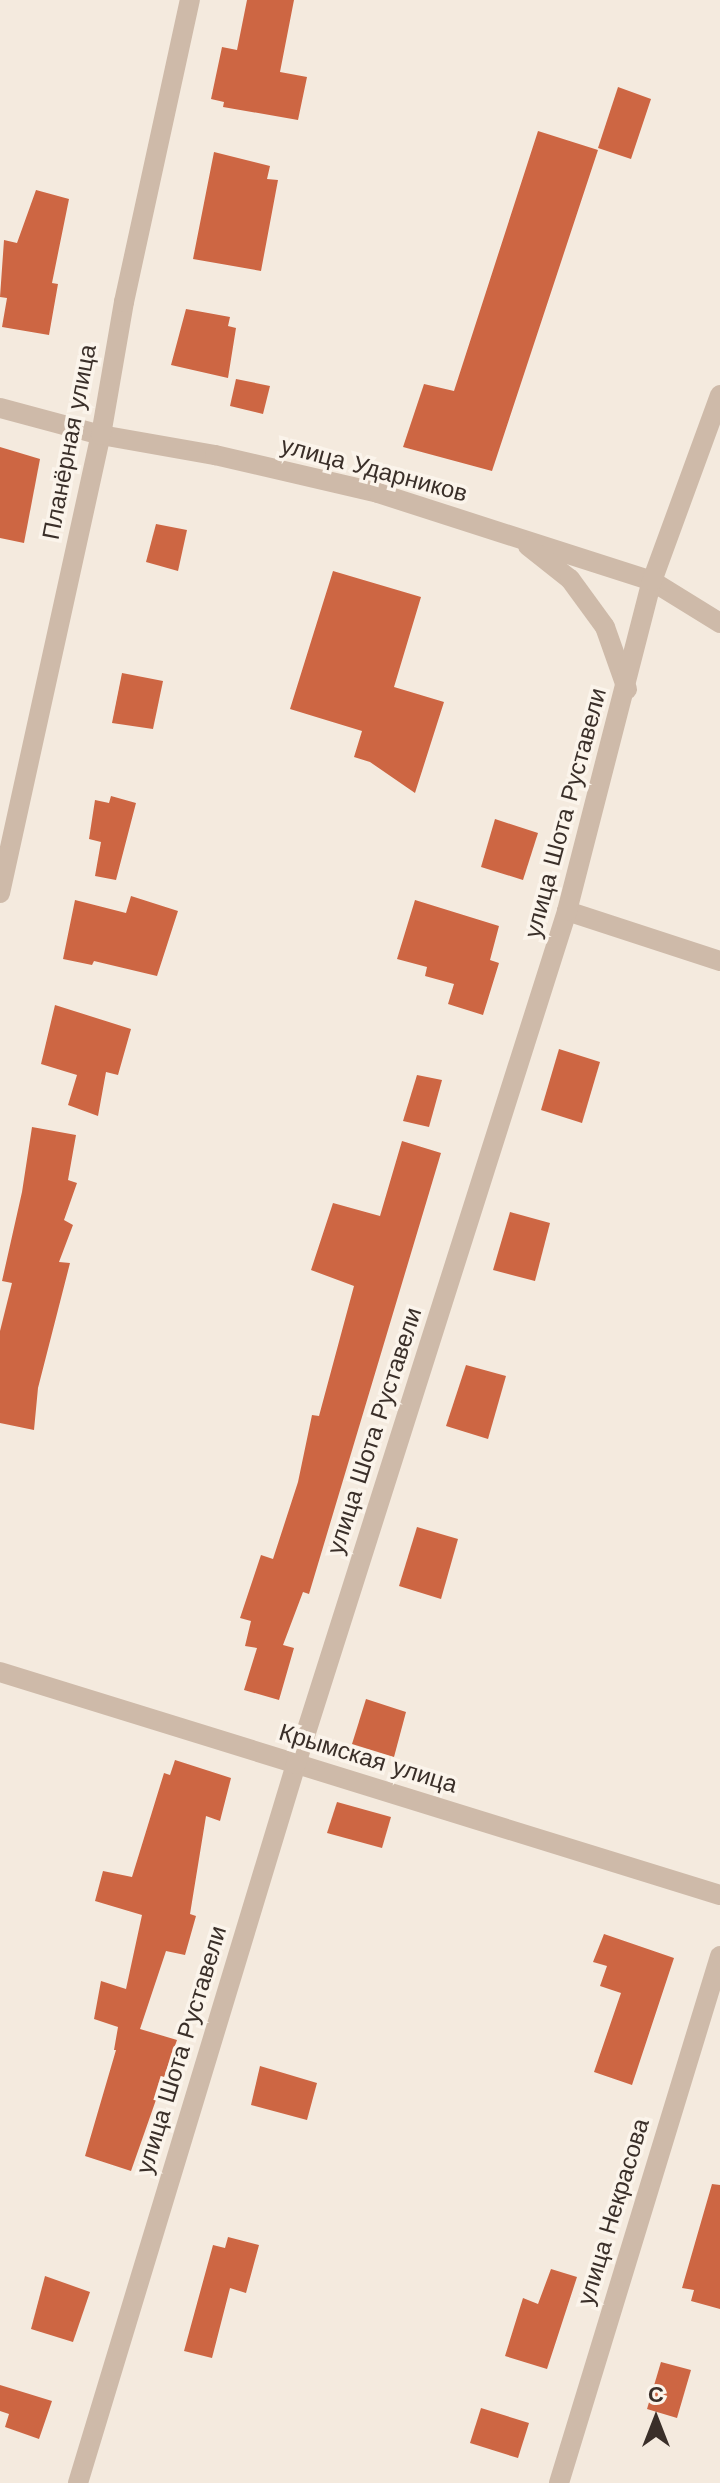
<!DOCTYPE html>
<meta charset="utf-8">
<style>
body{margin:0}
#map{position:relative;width:720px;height:2483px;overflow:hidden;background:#f4eade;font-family:"Work Sans",sans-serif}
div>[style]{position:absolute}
.building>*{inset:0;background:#cd6643}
.minor>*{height:20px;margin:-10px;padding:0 10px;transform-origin:10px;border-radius:10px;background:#cebaa9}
span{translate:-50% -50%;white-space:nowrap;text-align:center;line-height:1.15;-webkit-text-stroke:7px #fbf4eb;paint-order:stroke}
.street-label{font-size:24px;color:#3a2f29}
.north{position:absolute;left:616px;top:2379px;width:80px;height:80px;-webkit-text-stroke:6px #fbf4eb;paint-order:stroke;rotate:0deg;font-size:22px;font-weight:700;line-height:32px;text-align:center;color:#3a2f29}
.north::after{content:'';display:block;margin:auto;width:28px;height:36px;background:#3a2f29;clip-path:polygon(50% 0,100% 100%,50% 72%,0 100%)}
</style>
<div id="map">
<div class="building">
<div style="clip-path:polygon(247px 0,294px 0,280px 72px,307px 77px,298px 120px,223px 107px,224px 102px,211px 99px,222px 47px,237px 50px)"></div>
<div style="clip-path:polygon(618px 87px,651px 99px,631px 159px,598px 148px)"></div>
<div style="clip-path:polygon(538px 131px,598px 150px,492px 471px,403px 447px,424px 384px,454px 391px)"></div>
<div style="clip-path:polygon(214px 152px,270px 166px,267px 179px,278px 180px,261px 271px,193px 259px)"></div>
<div style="clip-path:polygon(36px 190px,69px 199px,52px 283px,58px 284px,49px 335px,2px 327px,7px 298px,0 297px,4px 240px,17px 243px)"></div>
<div style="clip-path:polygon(186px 309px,230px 317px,228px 326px,236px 328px,228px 378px,171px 365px)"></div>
<div style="clip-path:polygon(236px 379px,270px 386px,263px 414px,230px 406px)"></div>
<div style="clip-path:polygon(0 447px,40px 459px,24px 543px,0 538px)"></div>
<div style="clip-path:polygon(156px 524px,187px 530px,178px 571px,146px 562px)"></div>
<div style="clip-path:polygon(333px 571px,421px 597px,394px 687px,444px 702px,415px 793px,370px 762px,354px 757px,362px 731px,290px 709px)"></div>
<div style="clip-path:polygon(122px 673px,163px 681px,153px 729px,112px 723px)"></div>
<div style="clip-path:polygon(111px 796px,136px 803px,116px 880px,95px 876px,101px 842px,89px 839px,95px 800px,109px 803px)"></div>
<div style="clip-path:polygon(495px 819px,538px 833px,523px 880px,481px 867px)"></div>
<div style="clip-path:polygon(131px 896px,178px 911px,157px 976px,94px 961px,92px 965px,63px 959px,75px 900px,126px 913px)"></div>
<div style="clip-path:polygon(415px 900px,499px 926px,490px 960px,499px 963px,483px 1015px,448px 1004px,454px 984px,425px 976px,427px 967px,397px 959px)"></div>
<div style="clip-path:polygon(55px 1005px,131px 1029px,118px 1075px,106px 1072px,98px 1116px,68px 1105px,77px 1075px,41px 1064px)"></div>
<div style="clip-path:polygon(559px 1049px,600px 1062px,582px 1123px,541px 1110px)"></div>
<div style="clip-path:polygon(417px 1075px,442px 1080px,429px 1127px,403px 1121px)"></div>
<div style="clip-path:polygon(32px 1127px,76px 1135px,68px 1180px,77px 1183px,64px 1220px,73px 1225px,59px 1262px,70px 1263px,38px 1388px,34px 1430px,0 1423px,0 1331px,12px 1283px,2px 1281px,22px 1192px)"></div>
<div style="clip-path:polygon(402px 1141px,441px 1153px,309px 1594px,303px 1592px,283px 1645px,294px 1648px,279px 1700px,244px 1690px,257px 1648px,245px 1646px,251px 1621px,240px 1618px,261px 1555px,273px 1559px,298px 1482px,312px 1415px,319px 1416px,354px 1286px,311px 1270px,333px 1203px,380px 1216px)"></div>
<div style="clip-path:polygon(510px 1212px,550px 1223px,535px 1281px,493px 1270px)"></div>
<div style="clip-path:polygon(466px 1365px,506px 1376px,488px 1439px,446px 1426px)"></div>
<div style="clip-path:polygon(417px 1527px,458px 1539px,441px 1599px,399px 1586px)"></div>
<div style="clip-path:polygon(366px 1699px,406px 1712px,394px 1757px,352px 1744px)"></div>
<div style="clip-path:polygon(175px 1760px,231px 1778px,220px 1821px,206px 1816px,190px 1914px,196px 1916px,185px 1955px,166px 1951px,140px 2029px,177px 2040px,131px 2171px,85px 2156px,116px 2050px,114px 2050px,118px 2027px,94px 2019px,101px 1981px,126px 1989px,142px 1915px,95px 1901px,103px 1871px,132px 1877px,164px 1773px,170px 1775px)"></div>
<div style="clip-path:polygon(337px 1802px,391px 1817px,382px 1848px,327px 1833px)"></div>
<div style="clip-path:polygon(604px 1934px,674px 1958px,632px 2085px,594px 2072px,621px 1993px,600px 1986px,607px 1966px,593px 1962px)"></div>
<div style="clip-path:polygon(260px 2066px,317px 2083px,307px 2120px,251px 2105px)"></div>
<div style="clip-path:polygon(712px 2184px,720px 2185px,720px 2309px,691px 2301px,694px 2290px,682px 2288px)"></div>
<div style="clip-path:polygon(228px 2237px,259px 2245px,246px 2293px,230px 2288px,212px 2358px,184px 2351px,213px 2245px,225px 2248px)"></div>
<div style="clip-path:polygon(551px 2269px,577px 2277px,547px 2369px,505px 2356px,523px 2298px,538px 2304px)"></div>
<div style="clip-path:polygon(45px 2276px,90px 2292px,73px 2342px,31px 2329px)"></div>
<div style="clip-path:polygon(661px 2362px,691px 2370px,677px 2418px,647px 2409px)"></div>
<div style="clip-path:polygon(0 2385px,52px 2401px,39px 2439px,5px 2427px,9px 2414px,0 2411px)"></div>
<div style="clip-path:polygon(481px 2408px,529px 2423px,518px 2458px,470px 2443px)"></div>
</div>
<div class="minor">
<div style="left:0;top:408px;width:105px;rotate:15deg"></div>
<div style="left:101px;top:435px;width:116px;rotate:10deg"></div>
<div style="left:215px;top:455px;width:167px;rotate:13.1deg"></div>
<div style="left:378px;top:493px;width:288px;rotate:17.8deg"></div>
<div style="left:652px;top:581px;width:80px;rotate:31.7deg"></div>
<div style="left:528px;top:546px;width:53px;rotate:38.2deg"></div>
<div style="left:570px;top:579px;width:59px;rotate:53.9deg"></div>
<div style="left:605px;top:627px;width:66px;rotate:70.5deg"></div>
<div style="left:0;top:893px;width:469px;rotate:-77.6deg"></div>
<div style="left:101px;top:435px;width:135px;rotate:-80.2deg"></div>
<div style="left:124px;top:302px;width:309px;rotate:-77.7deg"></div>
<div style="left:567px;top:911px;width:161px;rotate:18.1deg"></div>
<div style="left:0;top:1672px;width:754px;rotate:17.21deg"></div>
<div style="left:78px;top:2483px;width:751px;rotate:-73.13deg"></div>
<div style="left:296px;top:1764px;width:895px;rotate:-72.37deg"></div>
<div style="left:567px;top:911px;width:341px;rotate:-75.6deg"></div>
<div style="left:652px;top:581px;width:198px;rotate:-69.9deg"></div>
<div style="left:559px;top:2483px;width:551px;rotate:-73.01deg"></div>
</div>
<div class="street-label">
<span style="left:70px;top:442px;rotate:-79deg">Планёрная улица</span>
<span style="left:374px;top:470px;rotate:15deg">улица Ударников</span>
<span style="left:566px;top:813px;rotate:-75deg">улица Шота Руставели</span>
<span style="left:375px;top:1431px;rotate:-72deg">улица Шота Руставели</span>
<span style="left:368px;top:1759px;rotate:17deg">Крымская улица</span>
<span style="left:182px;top:2050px;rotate:-73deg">улица Шота Руставели</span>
<span style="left:614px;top:2212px;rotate:-73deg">улица Некрасова</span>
</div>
<div class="north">С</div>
</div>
